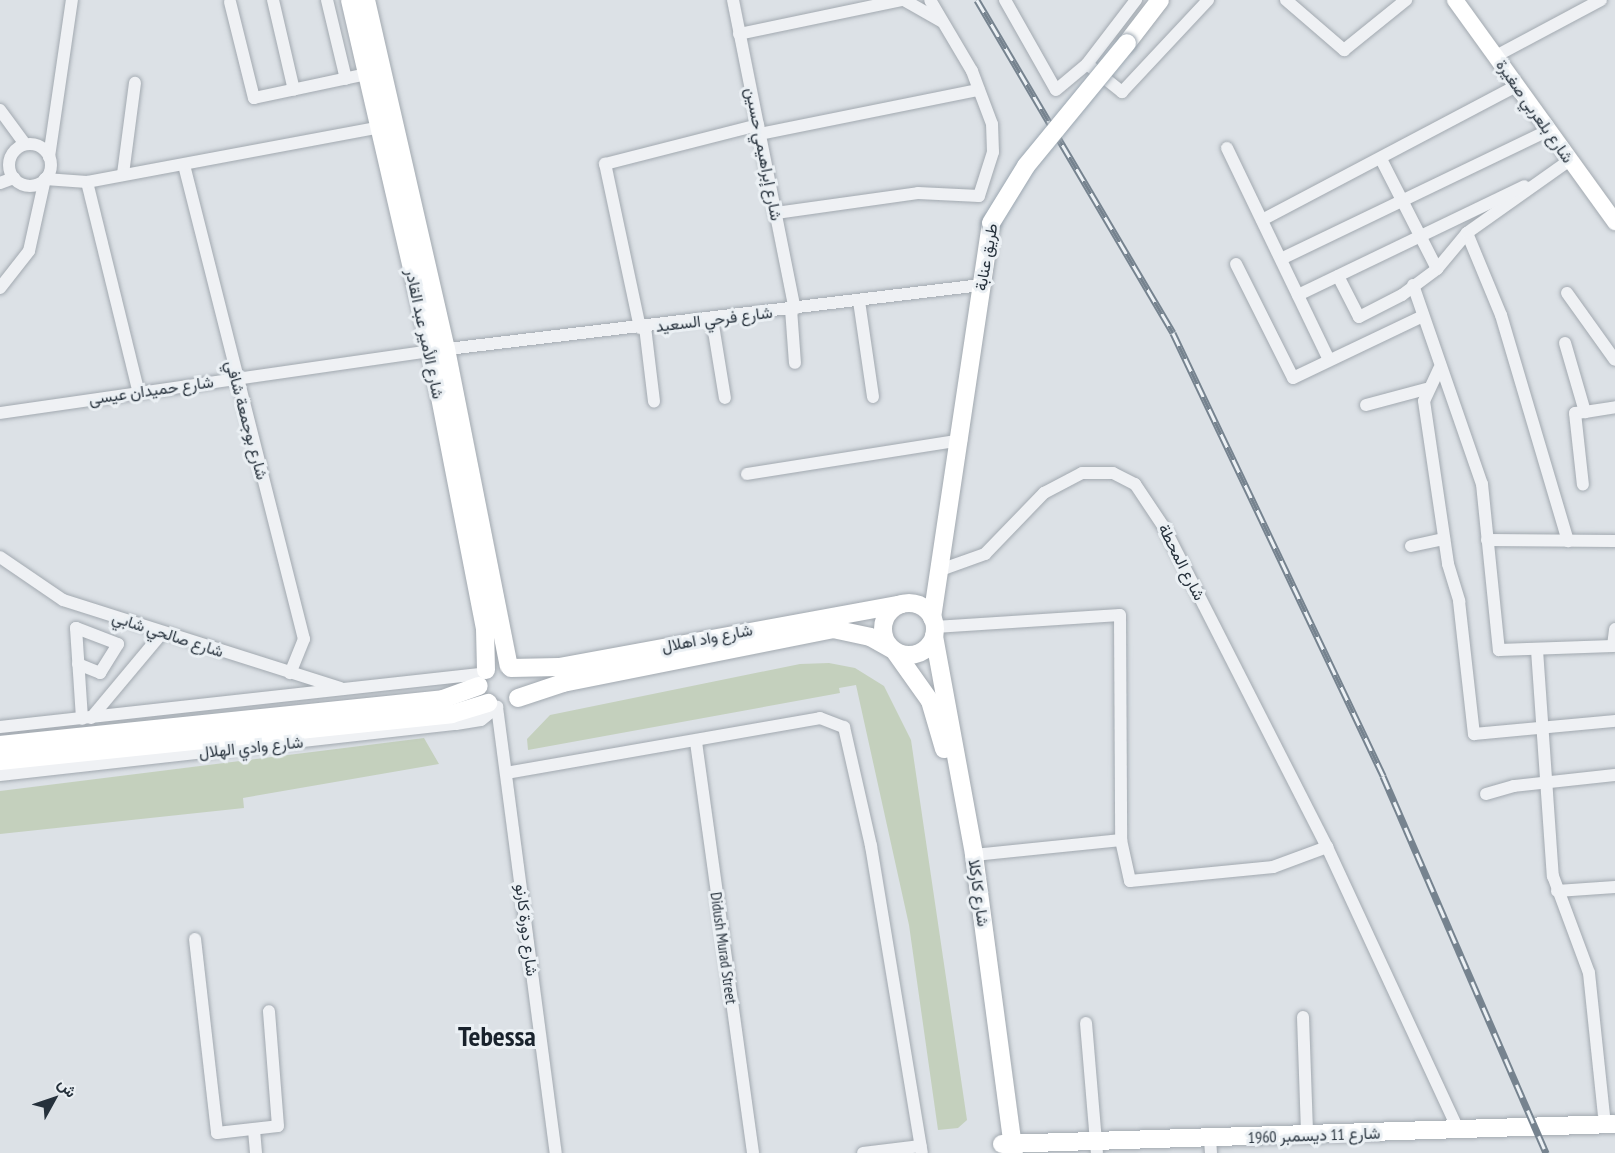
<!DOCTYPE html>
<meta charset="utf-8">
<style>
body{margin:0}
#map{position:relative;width:1615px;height:1153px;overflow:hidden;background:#dce1e6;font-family:"PT Sans Narrow",Vazirmatn,sans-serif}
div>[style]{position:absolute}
.green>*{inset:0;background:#c4d0bd}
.roads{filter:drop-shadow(0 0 2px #a2a9b0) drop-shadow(0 0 2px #a2a9b0)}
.minor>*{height:12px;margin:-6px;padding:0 6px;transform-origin:6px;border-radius:6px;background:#eff1f4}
.minor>.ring{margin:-6px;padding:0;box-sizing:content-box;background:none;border:12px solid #eff1f4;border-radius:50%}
.secondary>*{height:16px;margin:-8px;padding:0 8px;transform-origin:8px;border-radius:8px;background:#fff}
.primary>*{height:18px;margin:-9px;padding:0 9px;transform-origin:9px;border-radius:9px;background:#fff}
.primary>.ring{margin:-9px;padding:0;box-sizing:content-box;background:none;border:18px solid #fff;border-radius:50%}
.rail>*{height:7px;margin-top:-3.5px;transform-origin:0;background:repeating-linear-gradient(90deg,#ebf0f4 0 14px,#76838f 0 28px);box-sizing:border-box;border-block:2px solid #76838f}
.bridges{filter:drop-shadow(0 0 2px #9ca7b1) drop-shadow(0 0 2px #9ca7b1)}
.primary-bridge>*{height:18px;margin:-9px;padding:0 9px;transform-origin:9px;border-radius:9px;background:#fff}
span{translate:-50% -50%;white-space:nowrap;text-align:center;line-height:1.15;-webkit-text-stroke:6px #ebf0f4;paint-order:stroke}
.street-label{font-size:16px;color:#26313c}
.town-label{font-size:28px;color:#19222c;font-weight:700}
.north{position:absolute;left:24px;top:1069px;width:60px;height:60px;-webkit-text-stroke:4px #ebf0f4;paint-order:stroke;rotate:50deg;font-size:16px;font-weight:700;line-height:24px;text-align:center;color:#26313c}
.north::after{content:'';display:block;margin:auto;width:21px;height:27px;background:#26313c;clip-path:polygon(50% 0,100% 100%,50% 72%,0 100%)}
</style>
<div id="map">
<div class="green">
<div style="clip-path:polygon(829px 663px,855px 668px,884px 686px,911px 740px,967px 1120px,958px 1128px,938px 1130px,909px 925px,856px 685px,839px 688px,840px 693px,528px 750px,527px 739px,550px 715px,800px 664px)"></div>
<div style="clip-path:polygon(424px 738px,439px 764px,243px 798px,244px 808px,0 834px,0 791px)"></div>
</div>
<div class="roads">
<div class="minor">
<div style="left:273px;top:0;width:92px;rotate:76.9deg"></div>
<div style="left:327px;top:0;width:81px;rotate:76.5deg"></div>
<div style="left:733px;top:0;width:315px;rotate:78.7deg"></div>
<div style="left:904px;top:0;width:43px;rotate:29.6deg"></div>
<div style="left:1005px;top:0;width:103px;rotate:60.5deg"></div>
<div style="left:1056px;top:90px;width:40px;rotate:-40deg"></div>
<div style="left:1087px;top:64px;width:45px;rotate:38.7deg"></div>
<div style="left:1122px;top:92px;width:126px;rotate:-46.9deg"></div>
<div style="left:1286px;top:0;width:77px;rotate:40.8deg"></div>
<div style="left:1344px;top:50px;width:80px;rotate:-38.9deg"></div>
<div style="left:230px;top:2px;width:99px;rotate:76deg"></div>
<div style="left:254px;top:98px;width:116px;rotate:-12deg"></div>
<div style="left:739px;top:34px;width:167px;rotate:-11.8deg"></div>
<div style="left:1496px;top:56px;width:119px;rotate:-28.1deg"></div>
<div style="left:1087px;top:64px;width:81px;rotate:-52.6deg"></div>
<div style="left:0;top:110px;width:42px;rotate:53.7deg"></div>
<div style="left:760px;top:134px;width:223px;rotate:-11.4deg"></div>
<div class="ring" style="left:9px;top:144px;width:30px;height:30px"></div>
<div style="left:1227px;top:148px;width:235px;rotate:64.3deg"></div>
<div style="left:49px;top:157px;width:159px;rotate:-81.7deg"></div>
<div style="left:1382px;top:161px;width:121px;rotate:63deg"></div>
<div style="left:184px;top:165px;width:489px;rotate:75.8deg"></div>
<div style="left:304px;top:639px;width:37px;rotate:112deg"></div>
<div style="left:123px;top:174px;width:92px;rotate:-82.5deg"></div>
<div style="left:87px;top:182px;width:214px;rotate:76.2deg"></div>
<div style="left:0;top:183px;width:15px;rotate:-20deg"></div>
<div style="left:776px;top:213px;width:143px;rotate:-8deg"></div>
<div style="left:918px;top:193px;width:61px;rotate:2.8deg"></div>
<div style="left:979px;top:196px;width:46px;rotate:-72.3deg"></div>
<div style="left:993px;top:152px;width:28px;rotate:-92deg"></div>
<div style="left:992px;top:124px;width:57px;rotate:-110.7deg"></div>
<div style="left:972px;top:71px;width:82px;rotate:-120.6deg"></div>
<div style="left:1262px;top:220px;width:287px;rotate:-27.8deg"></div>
<div style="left:1467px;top:233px;width:89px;rotate:67.5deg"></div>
<div style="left:1501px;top:315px;width:236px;rotate:73.5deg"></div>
<div style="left:1281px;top:259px;width:295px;rotate:-25.7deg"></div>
<div style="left:1236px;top:264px;width:127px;rotate:63.4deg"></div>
<div style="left:1293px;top:378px;width:142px;rotate:-25.5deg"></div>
<div style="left:1338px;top:276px;width:46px;rotate:62.9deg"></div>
<div style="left:1359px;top:317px;width:48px;rotate:-27.1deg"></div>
<div style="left:1402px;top:295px;width:44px;rotate:-36.6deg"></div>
<div style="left:1437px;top:269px;width:47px;rotate:-50.2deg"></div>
<div style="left:1467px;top:233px;width:126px;rotate:-35.3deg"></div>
<div style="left:1413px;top:285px;width:211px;rotate:70.9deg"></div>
<div style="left:1482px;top:484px;width:167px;rotate:84.2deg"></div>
<div style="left:1499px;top:650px;width:114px;rotate:-2deg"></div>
<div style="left:1613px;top:646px;width:17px;rotate:-83deg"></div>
<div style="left:0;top:288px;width:47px;rotate:-51.9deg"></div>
<div style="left:29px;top:251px;width:74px;rotate:-77.5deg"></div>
<div style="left:45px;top:179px;width:42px;rotate:4.1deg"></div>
<div style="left:87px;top:182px;width:298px;rotate:-10.6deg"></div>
<div style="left:1567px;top:293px;width:82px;rotate:54.4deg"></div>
<div style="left:1298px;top:295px;width:251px;rotate:-25.7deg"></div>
<div style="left:859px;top:301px;width:97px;rotate:81.7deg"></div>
<div style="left:791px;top:309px;width:54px;rotate:85.8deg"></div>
<div style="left:712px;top:319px;width:80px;rotate:80.7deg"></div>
<div style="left:645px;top:327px;width:75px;rotate:83.1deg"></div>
<div style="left:640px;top:328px;width:168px;rotate:-102deg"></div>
<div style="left:605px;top:164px;width:158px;rotate:-14.3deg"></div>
<div style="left:1565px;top:343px;width:72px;rotate:73.8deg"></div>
<div style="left:1585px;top:412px;width:10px;rotate:174deg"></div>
<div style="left:1575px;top:413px;width:72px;rotate:83.7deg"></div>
<div style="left:1439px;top:369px;width:35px;rotate:115deg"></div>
<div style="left:1424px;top:401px;width:165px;rotate:81.6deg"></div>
<div style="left:1448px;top:564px;width:39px;rotate:73deg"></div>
<div style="left:1459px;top:601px;width:134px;rotate:83.6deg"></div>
<div style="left:1474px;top:734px;width:142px;rotate:-5.3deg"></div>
<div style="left:1366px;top:405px;width:62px;rotate:-14.9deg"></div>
<div style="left:1585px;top:412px;width:30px;rotate:-9deg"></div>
<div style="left:0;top:413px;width:435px;rotate:-8.2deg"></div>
<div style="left:431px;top:351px;width:554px;rotate:-6.84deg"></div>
<div style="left:747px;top:474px;width:217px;rotate:-9deg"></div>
<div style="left:1487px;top:540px;width:128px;rotate:0.4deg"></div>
<div style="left:1411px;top:546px;width:34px;rotate:-12deg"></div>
<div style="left:0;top:557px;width:76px;rotate:34.3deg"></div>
<div style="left:63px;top:600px;width:291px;rotate:17.6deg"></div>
<div style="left:943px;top:569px;width:45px;rotate:-19.7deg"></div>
<div style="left:985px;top:554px;width:85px;rotate:-46deg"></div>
<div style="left:1044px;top:493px;width:43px;rotate:-27.8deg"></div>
<div style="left:1082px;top:473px;width:31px"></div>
<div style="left:1113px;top:473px;width:25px;rotate:27deg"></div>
<div style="left:1135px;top:484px;width:54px;rotate:56.3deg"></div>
<div style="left:1165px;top:529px;width:357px;rotate:63deg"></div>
<div style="left:1327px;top:847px;width:313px;rotate:65.1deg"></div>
<div style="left:935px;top:627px;width:185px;rotate:-3.7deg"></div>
<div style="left:1120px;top:615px;width:225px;rotate:89.7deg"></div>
<div style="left:1537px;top:650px;width:227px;rotate:86deg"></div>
<div style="left:1553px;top:876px;width:103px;rotate:69.6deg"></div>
<div style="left:1589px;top:973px;width:152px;rotate:84deg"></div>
<div style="left:78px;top:664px;width:24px;rotate:22deg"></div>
<div style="left:100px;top:673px;width:34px;rotate:-58deg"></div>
<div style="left:118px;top:644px;width:45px;rotate:-159.1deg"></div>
<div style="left:76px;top:628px;width:91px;rotate:86.2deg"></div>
<div style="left:497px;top:707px;width:450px;rotate:82.5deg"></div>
<div style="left:91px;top:718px;width:111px;rotate:-50.1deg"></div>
<div style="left:0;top:727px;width:485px;rotate:-6.3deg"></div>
<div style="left:696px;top:742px;width:415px;rotate:82.1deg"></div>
<div style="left:506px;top:773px;width:319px;rotate:-9.9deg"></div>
<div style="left:820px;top:718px;width:26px;rotate:21deg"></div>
<div style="left:844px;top:727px;width:122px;rotate:77.2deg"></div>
<div style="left:871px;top:846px;width:311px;rotate:80.6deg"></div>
<div style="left:0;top:775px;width:459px;rotate:-6.4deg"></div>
<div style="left:456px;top:724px;width:25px;rotate:-9deg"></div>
<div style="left:481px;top:720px;width:21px;rotate:-39deg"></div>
<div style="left:1486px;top:794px;width:29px;rotate:-16deg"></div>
<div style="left:1514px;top:786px;width:102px;rotate:-6.2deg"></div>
<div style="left:974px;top:855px;width:148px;rotate:-5.8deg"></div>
<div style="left:1121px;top:840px;width:42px;rotate:77.6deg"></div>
<div style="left:1130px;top:881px;width:144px;rotate:-5.6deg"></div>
<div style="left:1273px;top:867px;width:58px;rotate:-20.3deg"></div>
<div style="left:1557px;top:891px;width:58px;rotate:-3.9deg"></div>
<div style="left:195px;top:939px;width:195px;rotate:83.5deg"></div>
<div style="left:217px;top:1133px;width:61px;rotate:-6.5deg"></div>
<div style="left:278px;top:1126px;width:115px;rotate:-94.5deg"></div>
<div style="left:1303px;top:1017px;width:117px;rotate:88deg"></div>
<div style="left:1086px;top:1023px;width:130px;rotate:85.2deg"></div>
<div style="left:254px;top:1130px;width:23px;rotate:85deg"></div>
<div style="left:1210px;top:1139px;width:14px;rotate:86deg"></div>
<div style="left:863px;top:1153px;width:58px;rotate:-6.9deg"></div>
</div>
<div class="secondary">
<div style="left:1455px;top:0;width:274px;rotate:54.2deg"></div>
</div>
<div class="primary">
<div style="left:350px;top:0;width:360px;rotate:77deg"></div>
<div style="left:431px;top:351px;width:283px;rotate:79deg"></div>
<div style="left:485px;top:629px;width:41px;rotate:88.6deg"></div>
<div style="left:366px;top:0;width:358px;rotate:77.1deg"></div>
<div style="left:446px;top:349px;width:323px;rotate:78.8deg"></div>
<div style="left:1127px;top:43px;width:54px;rotate:-52.5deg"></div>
<div class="ring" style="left:883px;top:603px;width:34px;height:34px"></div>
<div style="left:932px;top:618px;width:399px;rotate:-81.5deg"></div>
<div style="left:934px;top:636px;width:223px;rotate:79.6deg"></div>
<div style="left:974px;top:855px;width:301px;rotate:82.4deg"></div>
<div style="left:896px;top:653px;width:59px;rotate:54.7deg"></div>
<div style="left:930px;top:701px;width:50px;rotate:73.7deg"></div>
<div style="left:511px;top:668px;width:48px;rotate:-1.2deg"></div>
<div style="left:559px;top:667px;width:349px;rotate:-10.4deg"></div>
<div style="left:518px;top:698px;width:47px;rotate:-18.4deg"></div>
<div style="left:563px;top:683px;width:275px;rotate:-11.3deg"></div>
<div style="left:833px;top:629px;width:38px;rotate:12deg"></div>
<div style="left:870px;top:637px;width:26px;rotate:29deg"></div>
<div style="left:0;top:745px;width:445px;rotate:-5.9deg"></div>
<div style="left:443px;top:699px;width:38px;rotate:-20deg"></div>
<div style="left:0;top:761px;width:454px;rotate:-5.9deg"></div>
<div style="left:452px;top:714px;width:38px;rotate:-17deg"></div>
<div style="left:1002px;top:1144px;width:613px;rotate:-1.87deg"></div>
</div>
</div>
<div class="rail">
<div style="left:977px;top:0;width:386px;rotate:59.5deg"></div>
<div style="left:1173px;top:333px;width:490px;rotate:64.6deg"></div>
<div style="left:1383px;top:776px;width:411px;rotate:66.6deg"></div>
</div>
<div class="bridges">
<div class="primary-bridge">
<div style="left:991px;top:223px;width:67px;rotate:-58.4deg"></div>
<div style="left:1026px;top:166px;width:159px;rotate:-50.6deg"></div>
</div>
</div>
<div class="street-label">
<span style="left:1535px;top:111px;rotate:55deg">شارع بلعربي صغيرة</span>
<span style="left:764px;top:154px;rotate:79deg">شارع إبراهيمي حسين</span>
<span style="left:986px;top:257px;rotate:-80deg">طريق عنابة</span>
<span style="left:714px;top:319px;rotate:-7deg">شارع فرحي السعيد</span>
<span style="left:425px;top:334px;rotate:78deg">شارع الأمير عبد القادر</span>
<span style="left:151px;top:390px;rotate:-8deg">شارع حميدان عيسى</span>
<span style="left:247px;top:420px;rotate:75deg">شارع بوجمعة شافي</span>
<span style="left:1182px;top:562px;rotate:63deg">شارع المحطة</span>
<span style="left:168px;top:634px;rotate:18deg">شارع صالحي شابي</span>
<span style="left:707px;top:638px;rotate:-11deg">شارع واد اهلال</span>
<span style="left:251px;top:747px;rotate:-6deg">شارع وادي الهلال</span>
<span style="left:979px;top:893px;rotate:82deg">شارع كاركلا</span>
<span style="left:527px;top:930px;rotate:83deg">شارع دورة كارنو</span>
<span style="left:724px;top:948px;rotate:82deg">Didush Murad Street</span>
<span style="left:1314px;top:1135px;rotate:-2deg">شارع 11 ديسمبر 1960</span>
</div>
<div class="town-label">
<span style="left:497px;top:1036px">Tebessa</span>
</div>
<div class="north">ش</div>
</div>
